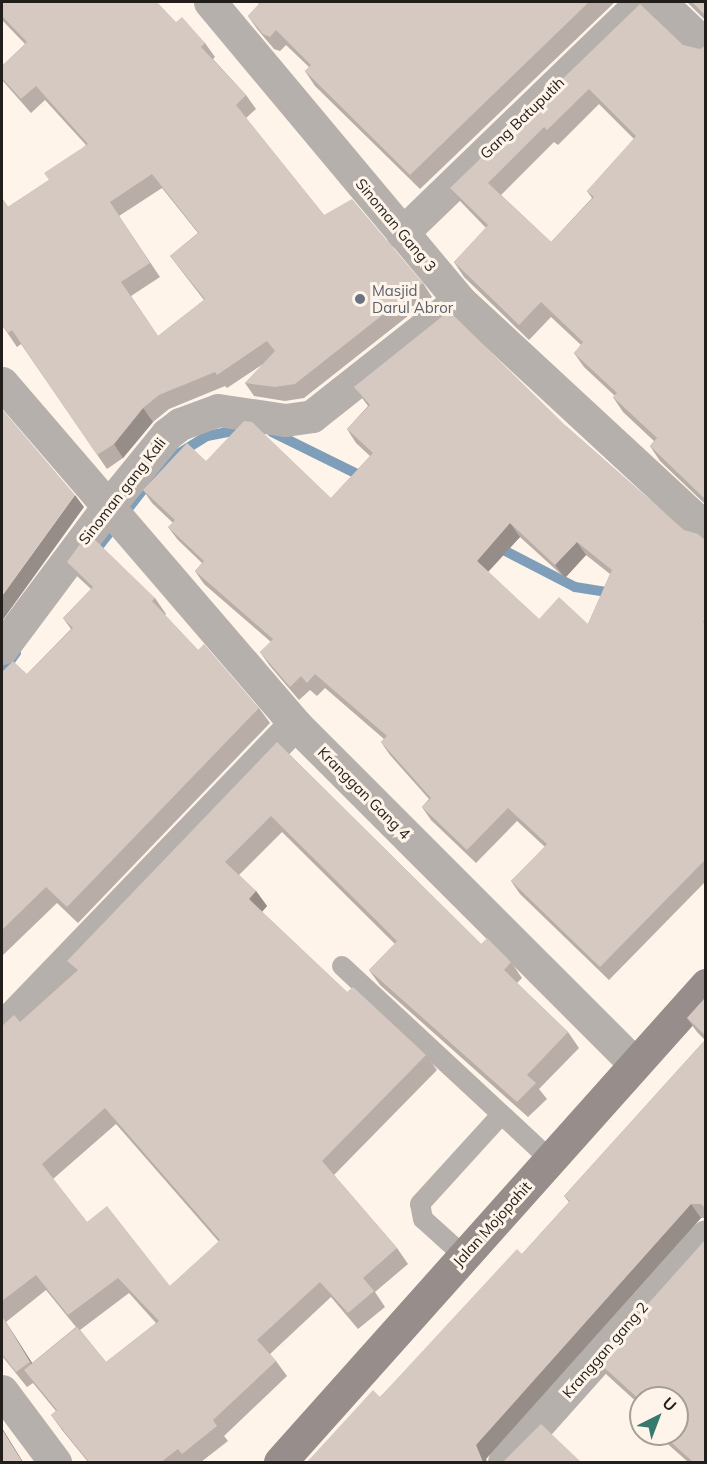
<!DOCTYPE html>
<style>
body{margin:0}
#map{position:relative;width:707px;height:1464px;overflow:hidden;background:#fef4e9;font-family:Mulish,sans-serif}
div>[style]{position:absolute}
.stream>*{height:10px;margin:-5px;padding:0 5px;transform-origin:5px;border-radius:5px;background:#7f9eb9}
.service>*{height:20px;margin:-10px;padding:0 10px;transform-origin:10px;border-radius:10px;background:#b6b0ad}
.minor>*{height:33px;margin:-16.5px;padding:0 16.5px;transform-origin:16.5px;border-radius:16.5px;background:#b6b0ad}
.secondary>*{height:33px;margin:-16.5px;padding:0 16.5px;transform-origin:16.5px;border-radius:16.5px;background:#978e8b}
.wall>*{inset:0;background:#b8ada7}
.shaded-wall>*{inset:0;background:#968d88}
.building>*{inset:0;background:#d6c9c2}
.dots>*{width:16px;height:16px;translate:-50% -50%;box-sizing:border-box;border:3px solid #fef4e9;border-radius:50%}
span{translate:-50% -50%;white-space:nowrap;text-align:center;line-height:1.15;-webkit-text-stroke:6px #fef4e9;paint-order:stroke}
.street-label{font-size:15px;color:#221e1b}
.worship-label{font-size:15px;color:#5b616d}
.left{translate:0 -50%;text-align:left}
.frame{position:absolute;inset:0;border:3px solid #221e1b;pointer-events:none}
.north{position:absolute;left:629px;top:1386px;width:60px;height:60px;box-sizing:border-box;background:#fef4e9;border:2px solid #a69e97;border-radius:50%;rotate:42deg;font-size:16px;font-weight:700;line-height:24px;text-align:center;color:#221e1b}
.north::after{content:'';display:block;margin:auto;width:21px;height:27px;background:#367a6e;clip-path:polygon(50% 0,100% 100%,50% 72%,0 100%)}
</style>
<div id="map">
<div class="stream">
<div style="left:272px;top:432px;width:104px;rotate:26.3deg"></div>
<div style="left:494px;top:545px;width:91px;rotate:27.4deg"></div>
<div style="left:575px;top:587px;width:39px;rotate:9deg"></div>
<div style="left:92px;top:555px;width:98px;rotate:-52.1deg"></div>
<div style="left:152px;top:478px;width:35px;rotate:-43deg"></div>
<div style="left:178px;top:454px;width:34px;rotate:-32deg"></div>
<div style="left:207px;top:436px;width:42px;rotate:-11deg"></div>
<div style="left:2px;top:672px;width:24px;rotate:-54deg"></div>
</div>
<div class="service">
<div style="left:342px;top:966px;width:284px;rotate:42.9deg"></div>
<div style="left:464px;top:1256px;width:55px;rotate:-137.9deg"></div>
<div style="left:423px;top:1219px;width:15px;rotate:-101deg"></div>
<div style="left:420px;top:1204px;width:120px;rotate:-47.7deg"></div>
</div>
<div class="minor">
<div style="left:210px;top:2px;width:388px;rotate:50.1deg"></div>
<div style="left:459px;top:300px;width:337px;rotate:42.8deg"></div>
<div style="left:660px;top:2px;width:64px;rotate:43.7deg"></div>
<div style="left:402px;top:233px;width:332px;rotate:-44deg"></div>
<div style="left:2px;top:383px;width:450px;rotate:49.3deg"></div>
<div style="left:295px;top:724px;width:481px;rotate:45deg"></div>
<div style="left:2px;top:648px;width:174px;rotate:-53.2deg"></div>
<div style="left:106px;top:509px;width:97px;rotate:-50.9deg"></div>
<div style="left:167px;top:434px;width:16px;rotate:-38deg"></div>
<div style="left:180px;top:424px;width:40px;rotate:-20.2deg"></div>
<div style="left:218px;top:410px;width:68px;rotate:8.5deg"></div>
<div style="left:285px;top:420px;width:27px;rotate:-8deg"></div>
<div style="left:312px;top:416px;width:187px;rotate:-38.3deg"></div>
<div style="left:2px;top:1028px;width:422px;rotate:-46.1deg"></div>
<div style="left:2px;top:1391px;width:89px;rotate:53.3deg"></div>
<div style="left:504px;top:1462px;width:303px;rotate:-48.2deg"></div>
</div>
<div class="secondary">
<div style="left:280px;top:1462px;width:640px;rotate:-48.23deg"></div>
</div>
<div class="wall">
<div style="clip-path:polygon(evenodd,2px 2px,176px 22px,205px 43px,215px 57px,213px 59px,246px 95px,256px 109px,246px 118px,324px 215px,423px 283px,432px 297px,304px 398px,285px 401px,254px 396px,245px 383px,263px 364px,227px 388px,225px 386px,169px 409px,153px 422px,123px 458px,107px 469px,21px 344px,17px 347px,2px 325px,2px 198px,8px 207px,49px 180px,86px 145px,45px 100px,31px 113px,2px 80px,2px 66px,25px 44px,2px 20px,2px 2px,162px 188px,198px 233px,170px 256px,180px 269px,204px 300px,158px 336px,131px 296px,160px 277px,119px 216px,162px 188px)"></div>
<div style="clip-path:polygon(258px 2px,615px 2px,420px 189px,315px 86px,305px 71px,309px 67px,286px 45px,280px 51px,274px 49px,258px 30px,248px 16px,259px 4px)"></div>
<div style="clip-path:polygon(687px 2px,705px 2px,705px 20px)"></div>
<div style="clip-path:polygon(evenodd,640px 4px,683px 45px,700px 49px,705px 46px,705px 504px,660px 461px,650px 446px,654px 441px,623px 412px,613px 397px,615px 396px,584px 367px,574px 353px,581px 345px,551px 317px,529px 340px,464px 277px,454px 262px,486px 228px,461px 202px,450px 188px,640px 4px,599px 104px,634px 139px,587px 191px,592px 198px,551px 242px,501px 195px,554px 142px,558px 145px,599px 104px)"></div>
<div style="clip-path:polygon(evenodd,354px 387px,566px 426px,684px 530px,705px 540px,705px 882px,609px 980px,520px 894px,511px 881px,545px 847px,517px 821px,476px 863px,431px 820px,422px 807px,429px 799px,390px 755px,381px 742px,384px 739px,325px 688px,317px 696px,310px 690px,299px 700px,270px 666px,260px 652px,271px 642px,204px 584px,195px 571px,202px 563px,178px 540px,168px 527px,173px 523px,152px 503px,143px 490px,206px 461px,331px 498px,370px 456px,356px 443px,347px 429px,368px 406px,354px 387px,520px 537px,565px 578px,586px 555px,610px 574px,588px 624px,539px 619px,488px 572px,520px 537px)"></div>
<div style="clip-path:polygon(67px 562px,155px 598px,166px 614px,165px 615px,198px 650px,259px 708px,270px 723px,78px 923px,57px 903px,2px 956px,2px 672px,27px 674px,71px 629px,63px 618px,91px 589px,78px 577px)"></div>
<div style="clip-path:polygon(evenodd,277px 742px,481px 944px,511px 962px,522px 978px,517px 983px,568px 1032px,579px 1048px,539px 1089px,547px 1099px,528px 1117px,380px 985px,369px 970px,395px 944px,282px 832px,239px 875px,256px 891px,267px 906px,262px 912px,347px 992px,426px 1055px,437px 1070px,334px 1175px,397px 1248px,408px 1264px,375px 1292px,385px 1307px,358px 1329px,331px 1297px,270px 1354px,276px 1361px,287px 1376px,224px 1436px,228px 1441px,201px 1462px,88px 1462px,62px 1430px,51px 1415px,56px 1411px,33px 1383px,27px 1387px,2px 1356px,2px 1026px,20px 1022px,75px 972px,67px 961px,277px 742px,116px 1124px,219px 1242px,170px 1286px,87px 1222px,53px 1179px,116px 1124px,277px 742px,46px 1290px,76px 1327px,32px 1363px,6px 1322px,46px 1290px,277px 742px,129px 1293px,156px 1323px,106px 1362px,80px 1330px,129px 1293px)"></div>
<div style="clip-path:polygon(705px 998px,705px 1218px,701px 1218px,486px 1459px,487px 1462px,307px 1462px,380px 1397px,522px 1254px,569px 1202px,564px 1196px,705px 1040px,697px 1032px,687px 1018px)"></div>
<div style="clip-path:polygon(705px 1240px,705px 1462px,688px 1462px,661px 1438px,658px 1434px,677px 1434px,641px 1398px,641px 1406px,607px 1375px,597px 1361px)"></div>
</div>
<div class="shaded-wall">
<div style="clip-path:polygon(143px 408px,153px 422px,123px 458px,114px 444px)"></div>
<div style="clip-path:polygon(75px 495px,84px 507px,2px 621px,2px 596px)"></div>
<div style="clip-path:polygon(510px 523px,520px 537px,486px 574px,477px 561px)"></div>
<div style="clip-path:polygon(577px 542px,586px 555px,565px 578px,555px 565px)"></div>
<div style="clip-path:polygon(256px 891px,267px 906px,260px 914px,249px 899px)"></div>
<div style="clip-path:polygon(691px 1204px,701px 1218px,486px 1459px,487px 1462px,482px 1462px,476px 1445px)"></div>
<div style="clip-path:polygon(2px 1315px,6px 1322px,41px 1377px,30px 1362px)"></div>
<div style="clip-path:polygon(2px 1428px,23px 1462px,22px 1462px,2px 1430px)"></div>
</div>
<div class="building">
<div style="clip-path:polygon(evenodd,2px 2px,157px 2px,176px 22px,182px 17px,205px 43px,201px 47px,246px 95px,236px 105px,324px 215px,352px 199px,423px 283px,295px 384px,275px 387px,245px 383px,275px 351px,267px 341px,217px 375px,215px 372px,159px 395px,143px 408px,114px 444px,97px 455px,12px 330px,8px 333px,2px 324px,2px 198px,8px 207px,49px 180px,44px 173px,88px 144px,36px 86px,21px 99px,2px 78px,2px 66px,27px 42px,2px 16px,2px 2px,152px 174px,199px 233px,170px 256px,205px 299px,158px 336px,121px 282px,150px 263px,110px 202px,152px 174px)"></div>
<div style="clip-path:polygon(259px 2px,589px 2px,410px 175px,305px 71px,311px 65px,276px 30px,270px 37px,263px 34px,248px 16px,260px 3px)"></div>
<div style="clip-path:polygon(692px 2px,705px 2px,705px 15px)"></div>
<div style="clip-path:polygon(evenodd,640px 4px,683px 45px,700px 49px,705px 46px,705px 499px,650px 446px,657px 438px,613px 397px,617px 393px,574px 353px,583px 342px,541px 302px,519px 325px,454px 262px,488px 225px,450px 188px,640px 4px,589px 89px,636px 136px,587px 191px,594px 197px,551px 242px,488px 183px,544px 127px,547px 130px,589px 89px)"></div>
<div style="clip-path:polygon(evenodd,449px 311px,566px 426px,684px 530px,698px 534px,705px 540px,705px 619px,703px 622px,705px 624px,705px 860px,600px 967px,511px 881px,547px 844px,508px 808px,467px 850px,422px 807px,431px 798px,381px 742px,387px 736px,315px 674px,307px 683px,301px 676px,290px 687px,260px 652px,273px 639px,195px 571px,204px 561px,168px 527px,175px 520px,143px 490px,187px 443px,206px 461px,244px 421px,252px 422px,331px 498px,373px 453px,347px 429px,370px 405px,354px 387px,449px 311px,510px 523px,555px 565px,577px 542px,612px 570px,588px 624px,559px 597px,539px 619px,477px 561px,510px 523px)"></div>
<div style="clip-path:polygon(2px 409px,75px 495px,2px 596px)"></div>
<div style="clip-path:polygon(88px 533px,155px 598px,152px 601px,198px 650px,204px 644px,259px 708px,67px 907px,46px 887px,2px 930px,2px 672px,13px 661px,27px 674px,73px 628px,63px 618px,93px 587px,67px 562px)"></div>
<div style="clip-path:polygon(evenodd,277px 742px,481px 944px,487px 938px,511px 962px,504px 970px,568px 1032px,527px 1075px,536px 1083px,517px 1102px,369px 970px,397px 941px,271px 816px,225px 862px,256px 891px,249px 899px,347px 992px,353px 987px,426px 1055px,322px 1161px,397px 1248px,363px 1278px,374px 1291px,348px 1313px,320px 1282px,257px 1340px,276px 1361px,213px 1420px,217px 1426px,182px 1454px,178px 1449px,161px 1462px,89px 1462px,51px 1415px,57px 1410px,24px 1370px,77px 1327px,106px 1362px,159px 1321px,118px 1278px,68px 1315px,36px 1275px,2px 1301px,2px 1026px,14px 1015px,20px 1022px,78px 970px,67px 961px,277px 742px,105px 1108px,220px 1240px,170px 1286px,107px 1206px,87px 1222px,42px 1164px,105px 1108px)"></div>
<div style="clip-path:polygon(705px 998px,705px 1035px,687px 1018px)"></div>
<div style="clip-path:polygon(705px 1040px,705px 1208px,701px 1204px,691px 1204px,476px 1445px,483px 1462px,307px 1462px,373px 1390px,380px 1397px,517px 1249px,522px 1254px,570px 1201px,564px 1196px)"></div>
<div style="clip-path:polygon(705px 1240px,705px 1462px,693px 1462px,662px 1434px,677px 1434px,677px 1398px,641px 1398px,641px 1401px,597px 1361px)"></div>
<div style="clip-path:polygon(2px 1316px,30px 1362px,16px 1372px,2px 1354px)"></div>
<div style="clip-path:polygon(541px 1424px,581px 1462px,503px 1462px)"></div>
<div style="clip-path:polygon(2px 1430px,22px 1462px,2px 1462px)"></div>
</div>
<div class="dots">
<div style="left:360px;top:299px;background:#6b7280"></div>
</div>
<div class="street-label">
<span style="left:522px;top:118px;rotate:-44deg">Gang Batuputih</span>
<span style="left:396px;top:225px;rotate:50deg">Sinoman Gang 3</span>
<span style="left:122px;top:491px;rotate:-52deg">Sinoman gang Kali</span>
<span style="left:364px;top:793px;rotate:45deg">Kranggan Gang 4</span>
<span style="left:492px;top:1224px;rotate:-48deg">Jalan Mojopahit</span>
<span style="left:605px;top:1350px;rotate:-49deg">Kranggan gang 2</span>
</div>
<div class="worship-label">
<span class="left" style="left:372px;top:299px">Masjid<br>Darul Abror</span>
</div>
<div class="frame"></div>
<div class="north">U</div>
</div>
